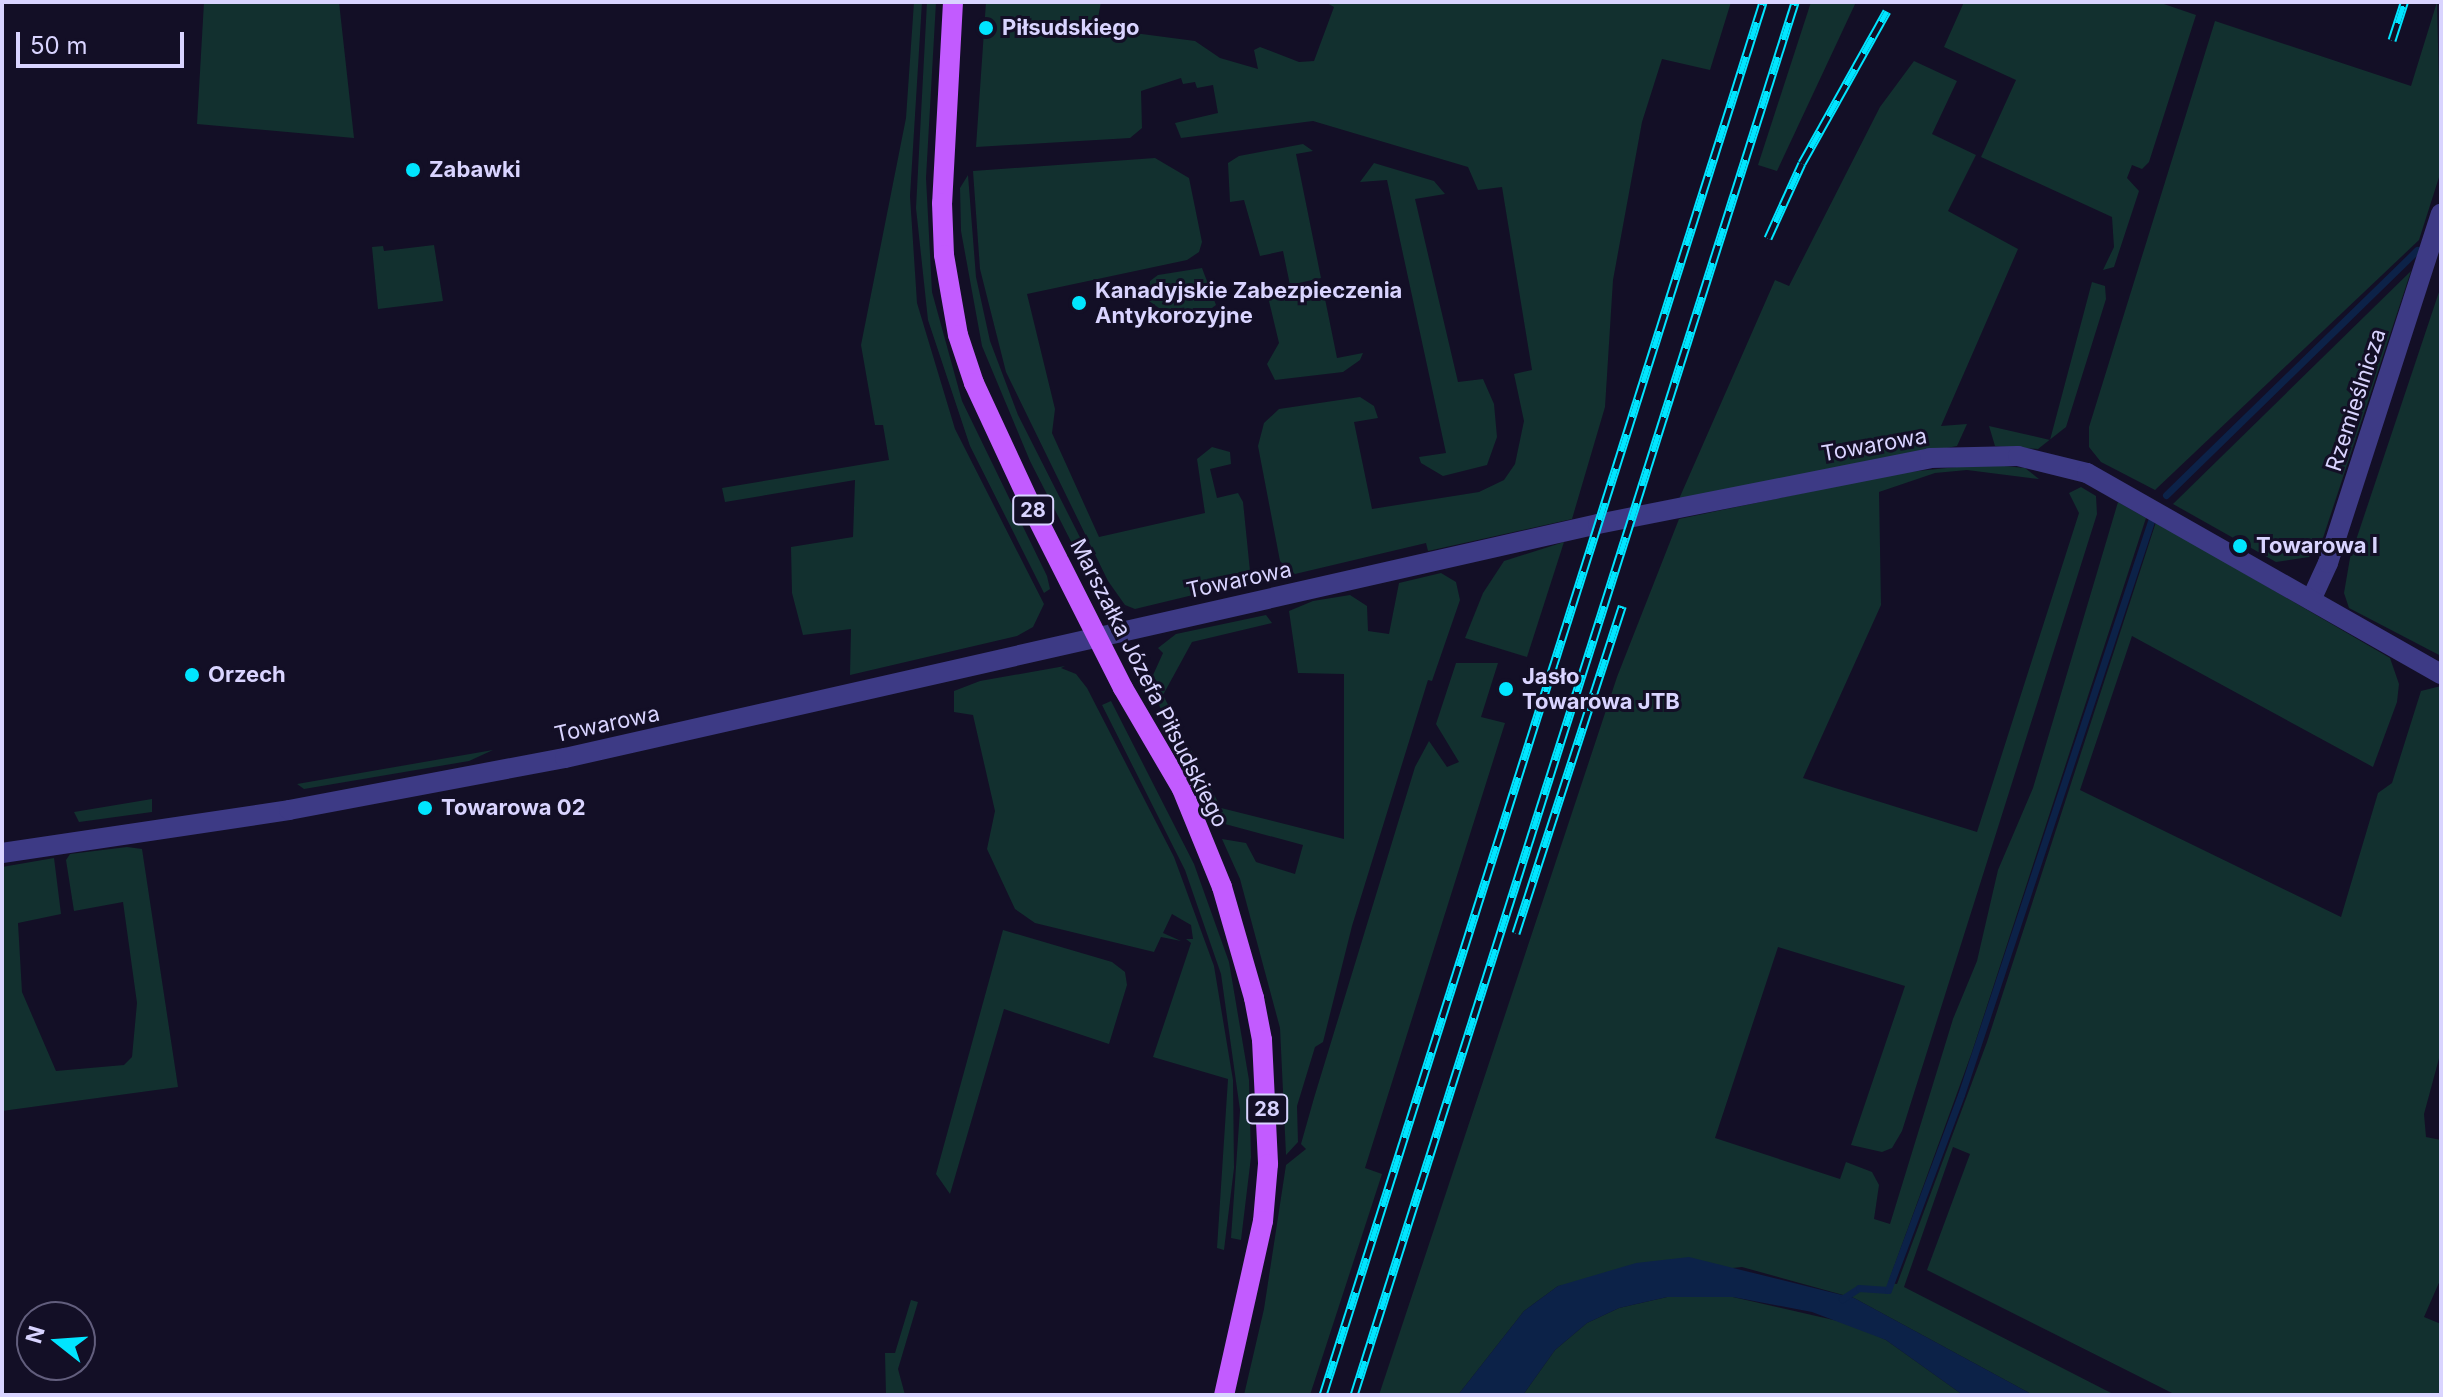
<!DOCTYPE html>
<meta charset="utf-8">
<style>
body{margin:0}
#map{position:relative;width:2443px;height:1397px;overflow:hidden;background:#130f26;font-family:Inter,sans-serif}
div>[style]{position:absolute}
.green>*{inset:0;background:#12302f}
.water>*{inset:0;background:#0c2248}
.stream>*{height:7px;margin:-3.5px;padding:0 3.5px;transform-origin:3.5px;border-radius:3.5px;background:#0c2248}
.street>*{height:20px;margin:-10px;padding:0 10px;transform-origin:10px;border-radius:10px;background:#3d3a85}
.primary>*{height:20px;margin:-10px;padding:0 10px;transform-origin:10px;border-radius:10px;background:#c25bff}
.rail>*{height:9px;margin-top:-4.5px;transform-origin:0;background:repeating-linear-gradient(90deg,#130f26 0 18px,#00e5ff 0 36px);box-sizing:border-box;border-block:2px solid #00e5ff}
.dots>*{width:22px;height:22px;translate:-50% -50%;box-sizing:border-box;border:4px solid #130f26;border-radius:50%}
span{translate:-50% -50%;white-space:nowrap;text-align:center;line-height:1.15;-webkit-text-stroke:6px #130f26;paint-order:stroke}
.shield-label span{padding:2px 6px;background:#130f26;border:2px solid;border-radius:6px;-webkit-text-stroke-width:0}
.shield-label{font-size:20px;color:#d9d4ff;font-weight:700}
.poi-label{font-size:22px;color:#d9d4ff;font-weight:700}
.left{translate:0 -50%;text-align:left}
.street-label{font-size:22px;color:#d9d4ff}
.frame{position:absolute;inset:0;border:4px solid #d9d4ff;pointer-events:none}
.north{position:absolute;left:16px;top:1301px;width:80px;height:80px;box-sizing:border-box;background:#130f26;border:2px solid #625e7d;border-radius:50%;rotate:287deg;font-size:22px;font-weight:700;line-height:32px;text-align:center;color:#d9d4ff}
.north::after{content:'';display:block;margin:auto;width:28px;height:36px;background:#00e5ff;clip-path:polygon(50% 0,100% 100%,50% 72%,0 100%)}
.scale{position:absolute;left:16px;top:32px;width:168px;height:36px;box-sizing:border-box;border:4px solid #d9d4ff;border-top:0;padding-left:10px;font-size:24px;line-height:28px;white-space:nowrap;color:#d9d4ff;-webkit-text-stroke:6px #130f26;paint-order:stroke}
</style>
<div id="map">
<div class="green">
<div style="clip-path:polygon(204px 2px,339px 2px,354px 138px,197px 124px)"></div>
<div style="clip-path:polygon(914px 2px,922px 2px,910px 196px,917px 303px,955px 429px,1044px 604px,1033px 627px,1017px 636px,850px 675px,851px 629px,803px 635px,792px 593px,791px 547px,853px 537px,855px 480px,725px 502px,722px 488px,889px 460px,883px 425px,875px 425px,861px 345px,906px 118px)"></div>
<div style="clip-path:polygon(927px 2px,936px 2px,926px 178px,932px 292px,962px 401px,1047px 576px,1050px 589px,1044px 593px,970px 446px,928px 320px,916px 208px)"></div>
<div style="clip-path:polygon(986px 2px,1101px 2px,1096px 28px,1195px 41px,1220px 58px,1258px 69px,1254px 50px,1260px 47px,1299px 62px,1314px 61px,1334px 7px,1325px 2px,1731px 2px,1710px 70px,1662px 59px,1642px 122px,1613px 280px,1605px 407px,1572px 519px,1428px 551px,1426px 543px,1295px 574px,1286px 567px,1280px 561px,1258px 446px,1264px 423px,1279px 409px,1360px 397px,1374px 406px,1378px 418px,1354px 422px,1372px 509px,1479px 492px,1504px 480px,1515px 464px,1524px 421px,1514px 374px,1532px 370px,1502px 187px,1478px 190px,1468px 167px,1313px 121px,1181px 138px,1175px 123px,1218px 113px,1213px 85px,1197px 88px,1195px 82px,1183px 84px,1181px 78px,1141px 91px,1142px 128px,1130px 138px,976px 147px)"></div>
<div style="clip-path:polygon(1811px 2px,1856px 2px,1777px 171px,1758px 165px)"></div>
<div style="clip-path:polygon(1964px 2px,2158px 2px,2196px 15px,2149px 162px,2142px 169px,2132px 165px,2127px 178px,2139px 191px,2114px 267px,2103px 270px,2114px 247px,2112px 217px,1981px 157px,2016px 80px,1944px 47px)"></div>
<div style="clip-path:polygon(2437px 2px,2441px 171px,2419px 240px,2155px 490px,2101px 462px,2089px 447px,2089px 427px,2215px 21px,2411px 86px)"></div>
<div style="clip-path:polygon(1914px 61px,1957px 81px,1932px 134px,1976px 155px,1948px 211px,2018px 249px,1941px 426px,1967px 424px,1957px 446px,1679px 499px,1775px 280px,1789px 286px,1880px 107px)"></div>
<div style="clip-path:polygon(1303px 144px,1313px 151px,1296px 154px,1321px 278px,1290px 285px,1283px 251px,1260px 256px,1244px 200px,1230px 202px,1228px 163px,1239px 156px)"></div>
<div style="clip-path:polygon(1155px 158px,1189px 178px,1202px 242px,1199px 252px,1187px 260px,1027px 294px,1055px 409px,1052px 433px,1099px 537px,1205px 513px,1197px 459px,1212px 447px,1230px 452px,1231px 464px,1210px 469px,1217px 498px,1238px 493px,1243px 502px,1251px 581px,1135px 609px,1125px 605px,1108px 581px,1006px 372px,980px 269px,973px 171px)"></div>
<div style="clip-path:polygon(1374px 163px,1434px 181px,1445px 194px,1415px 199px,1458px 382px,1483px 379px,1494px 404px,1497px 437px,1487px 465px,1443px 476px,1421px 463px,1419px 457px,1446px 453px,1387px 180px,1360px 182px)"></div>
<div style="clip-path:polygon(968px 175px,976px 277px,990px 341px,1018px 415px,1094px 565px,1091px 571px,1085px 569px,1030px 461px,982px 346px,961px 231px,960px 188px)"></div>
<div style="clip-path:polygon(434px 245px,443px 301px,378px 309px,372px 247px,383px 246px,384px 251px)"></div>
<div style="clip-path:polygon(1202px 268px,1216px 305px,1208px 311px,1159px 308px,1149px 301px,1150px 281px,1158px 275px)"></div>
<div style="clip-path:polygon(2411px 271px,2322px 541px,2309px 557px,2276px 562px,2173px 504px)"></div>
<div style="clip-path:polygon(2092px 282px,2105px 286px,2106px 299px,2066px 427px,2038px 449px,1995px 446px,1989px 426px,2050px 440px)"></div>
<div style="clip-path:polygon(1322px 284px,1337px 358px,1363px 353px,1360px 360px,1343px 372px,1275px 380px,1267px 364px,1279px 343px,1268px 297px)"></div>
<div style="clip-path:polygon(2441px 286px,2441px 656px,2349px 608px,2344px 593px,2350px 558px)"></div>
<div style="clip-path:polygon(1985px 464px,2025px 468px,2039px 479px,1967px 470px,1935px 473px,1879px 492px,1881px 605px,1803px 778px,1977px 832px,2079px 513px,2069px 493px,2081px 487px,2096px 496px,2097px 514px,1902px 1131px,1892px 1148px,1882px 1152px,1851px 1145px,1905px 986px,1778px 947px,1715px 1138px,1840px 1179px,1846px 1162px,1872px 1172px,1879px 1185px,1874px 1219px,1890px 1224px,1953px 1019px,1977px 961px,1998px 870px,2033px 788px,2118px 502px,2146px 518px,1972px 1052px,1888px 1283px,1897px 1284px,1987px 1042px,2156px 522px,2390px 658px,2399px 684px,2397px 702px,2373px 767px,2132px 636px,2080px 790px,2341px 917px,2378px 793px,2392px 783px,2421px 691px,2441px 686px,2441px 1051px,2424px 1114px,2426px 1137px,2441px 1140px,2441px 1278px,2424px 1317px,2441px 1324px,2441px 1395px,2176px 1395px,1927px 1270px,1970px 1154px,1953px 1147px,1904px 1287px,2115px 1395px,2033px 1395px,1854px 1298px,1742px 1267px,1558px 1286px,1524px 1311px,1458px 1395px,1379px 1395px,1617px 677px,1679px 519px,1899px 473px)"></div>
<div style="clip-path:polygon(1564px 542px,1527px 657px,1465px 638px,1483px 593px,1504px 561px)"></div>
<div style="clip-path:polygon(1441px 573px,1456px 582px,1460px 600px,1432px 681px,1428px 680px,1352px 926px,1323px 1042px,1315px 1047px,1297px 1106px,1298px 1142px,1286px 1155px,1280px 1028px,1240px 879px,1222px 839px,1246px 843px,1256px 862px,1295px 874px,1303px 845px,1214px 821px,1149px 684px,1163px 653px,1158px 648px,1176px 634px,1266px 615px,1272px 623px,1192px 642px,1163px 695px,1221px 808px,1344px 839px,1344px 674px,1298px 673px,1289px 611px,1313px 601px,1350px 595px,1367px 606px,1368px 631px,1389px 634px,1399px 583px)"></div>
<div style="clip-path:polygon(1456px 663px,1498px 663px,1481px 717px,1505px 723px,1365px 1168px,1382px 1174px,1310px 1395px,1244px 1395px,1264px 1309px,1286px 1165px,1306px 1149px,1301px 1144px,1314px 1098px,1415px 767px,1429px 741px,1447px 767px,1459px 762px,1436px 724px)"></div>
<div style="clip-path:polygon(1065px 666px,1061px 668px,1076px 674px,1087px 688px,1174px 857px,1214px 966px,1233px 1080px,1234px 1168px,1224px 1250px,1217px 1248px,1228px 1079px,1153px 1057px,1191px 943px,1186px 939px,1193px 939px,1191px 925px,1172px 914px,1163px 933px,1181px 941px,1161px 937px,1154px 952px,1035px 923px,1015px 909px,987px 849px,995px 811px,973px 715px,954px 712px,954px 691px,980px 681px)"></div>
<div style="clip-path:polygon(1111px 701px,1194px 864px,1229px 962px,1249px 1080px,1251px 1157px,1241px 1240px,1231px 1238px,1240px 1110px,1221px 974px,1185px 870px,1102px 705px)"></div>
<div style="clip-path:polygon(493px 750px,469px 761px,304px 789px,297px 784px)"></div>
<div style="clip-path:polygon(152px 799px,152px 812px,79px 822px,74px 812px)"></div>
<div style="clip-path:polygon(127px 847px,142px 849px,178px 1087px,2px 1111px,2px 867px,54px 858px,61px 914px,18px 923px,22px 992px,56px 1071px,124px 1065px,132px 1057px,137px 1003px,123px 902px,74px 911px,66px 860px,70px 854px)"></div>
<div style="clip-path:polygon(1003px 930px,1112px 962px,1125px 972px,1127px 985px,1109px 1044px,1004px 1009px,950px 1194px,936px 1174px)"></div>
<div style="clip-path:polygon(1667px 1297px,1733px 1297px,1851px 1324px,1886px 1340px,1963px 1395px,1523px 1395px,1555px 1350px,1587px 1323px,1619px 1308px)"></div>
<div style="clip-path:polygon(911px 1300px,918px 1302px,898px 1369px,905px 1395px,886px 1395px,885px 1353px,895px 1353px)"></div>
</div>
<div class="water">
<div style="clip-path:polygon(1689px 1257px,1854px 1298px,2033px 1395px,1963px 1395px,1886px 1340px,1812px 1312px,1733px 1297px,1667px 1297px,1619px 1308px,1587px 1323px,1555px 1350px,1523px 1395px,1458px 1395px,1524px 1311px,1558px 1286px,1636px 1263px)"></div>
</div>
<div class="stream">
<div style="left:2166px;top:495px;width:351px;rotate:-44.3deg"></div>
<div style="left:1842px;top:1299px;width:20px;rotate:-33deg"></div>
<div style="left:1859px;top:1288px;width:29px;rotate:4deg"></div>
<div style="left:1888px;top:1290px;width:208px;rotate:-69.5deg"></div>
<div style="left:1961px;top:1095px;width:605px;rotate:-71.68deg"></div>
</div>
<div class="street">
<div style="left:2311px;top:600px;width:41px;rotate:-65.3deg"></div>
<div style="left:2328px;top:563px;width:367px;rotate:-72.1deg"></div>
<div style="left:2px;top:853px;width:290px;rotate:-8.5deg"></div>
<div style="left:289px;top:810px;width:281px;rotate:-10.7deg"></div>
<div style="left:565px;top:758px;width:1059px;rotate:-12.76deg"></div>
<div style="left:1598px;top:524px;width:338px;rotate:-11.2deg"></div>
<div style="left:1930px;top:458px;width:88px;rotate:-1.3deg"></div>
<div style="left:2018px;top:456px;width:71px;rotate:13.8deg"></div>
<div style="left:2087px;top:473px;width:407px;rotate:29.6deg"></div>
</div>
<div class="primary">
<div style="left:953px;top:2px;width:201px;rotate:93.1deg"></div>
<div style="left:942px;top:203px;width:52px;rotate:87.8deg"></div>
<div style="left:944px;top:255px;width:81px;rotate:80.1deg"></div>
<div style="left:958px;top:335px;width:51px;rotate:71.6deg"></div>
<div style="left:974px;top:383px;width:136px;rotate:65.1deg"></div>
<div style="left:1031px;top:506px;width:204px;rotate:63.2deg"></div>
<div style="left:1123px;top:688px;width:117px;rotate:59.7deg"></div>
<div style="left:1182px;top:789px;width:106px;rotate:67.8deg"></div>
<div style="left:1222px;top:887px;width:116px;rotate:73.9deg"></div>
<div style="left:1254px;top:998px;width:43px;rotate:79.2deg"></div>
<div style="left:1262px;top:1040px;width:124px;rotate:87.2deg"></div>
<div style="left:1268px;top:1164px;width:57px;rotate:95deg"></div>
<div style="left:1263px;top:1221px;width:178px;rotate:102.6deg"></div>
</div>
<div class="rail">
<div style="left:2392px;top:40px;width:40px;rotate:-72deg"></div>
<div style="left:1768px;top:238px;width:82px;rotate:-65.6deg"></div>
<div style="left:1802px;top:163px;width:174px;rotate:-60.8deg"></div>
<div style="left:1516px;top:933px;width:344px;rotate:-72deg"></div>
<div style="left:1323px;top:1395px;width:1461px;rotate:-72.47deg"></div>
<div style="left:1354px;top:1395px;width:1461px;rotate:-72.43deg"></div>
</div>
<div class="dots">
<div style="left:986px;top:28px;background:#00e5ff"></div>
<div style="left:413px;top:170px;background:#00e5ff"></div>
<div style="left:1079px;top:303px;background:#00e5ff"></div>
<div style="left:2240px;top:546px;background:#00e5ff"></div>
<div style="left:192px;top:675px;background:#00e5ff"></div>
<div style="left:1506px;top:689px;background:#00e5ff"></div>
<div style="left:425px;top:808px;background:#00e5ff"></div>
</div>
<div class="shield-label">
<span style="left:1033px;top:510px">28</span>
<span style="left:1267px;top:1109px">28</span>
</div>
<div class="poi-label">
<span class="left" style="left:1002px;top:28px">Piłsudskiego</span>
<span class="left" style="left:429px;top:170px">Zabawki</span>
<span class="left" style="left:1095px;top:303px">Kanadyjskie Zabezpieczenia<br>Antykorozyjne</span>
<span class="left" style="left:2256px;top:546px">Towarowa I</span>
<span class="left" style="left:208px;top:675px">Orzech</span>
<span class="left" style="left:1522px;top:689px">Jasło<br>Towarowa JTB</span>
<span class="left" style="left:441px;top:808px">Towarowa 02</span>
</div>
<div class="street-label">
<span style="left:2356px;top:400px;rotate:-72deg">Rzemieślnicza</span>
<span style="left:1874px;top:445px;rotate:-10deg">Towarowa</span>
<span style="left:1239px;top:580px;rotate:-12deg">Towarowa</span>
<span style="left:1149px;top:683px;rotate:63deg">Marszałka Józefa Piłsudskiego</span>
<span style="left:607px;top:724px;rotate:-12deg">Towarowa</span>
</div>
<div class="frame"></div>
<div class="north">N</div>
<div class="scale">50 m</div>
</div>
